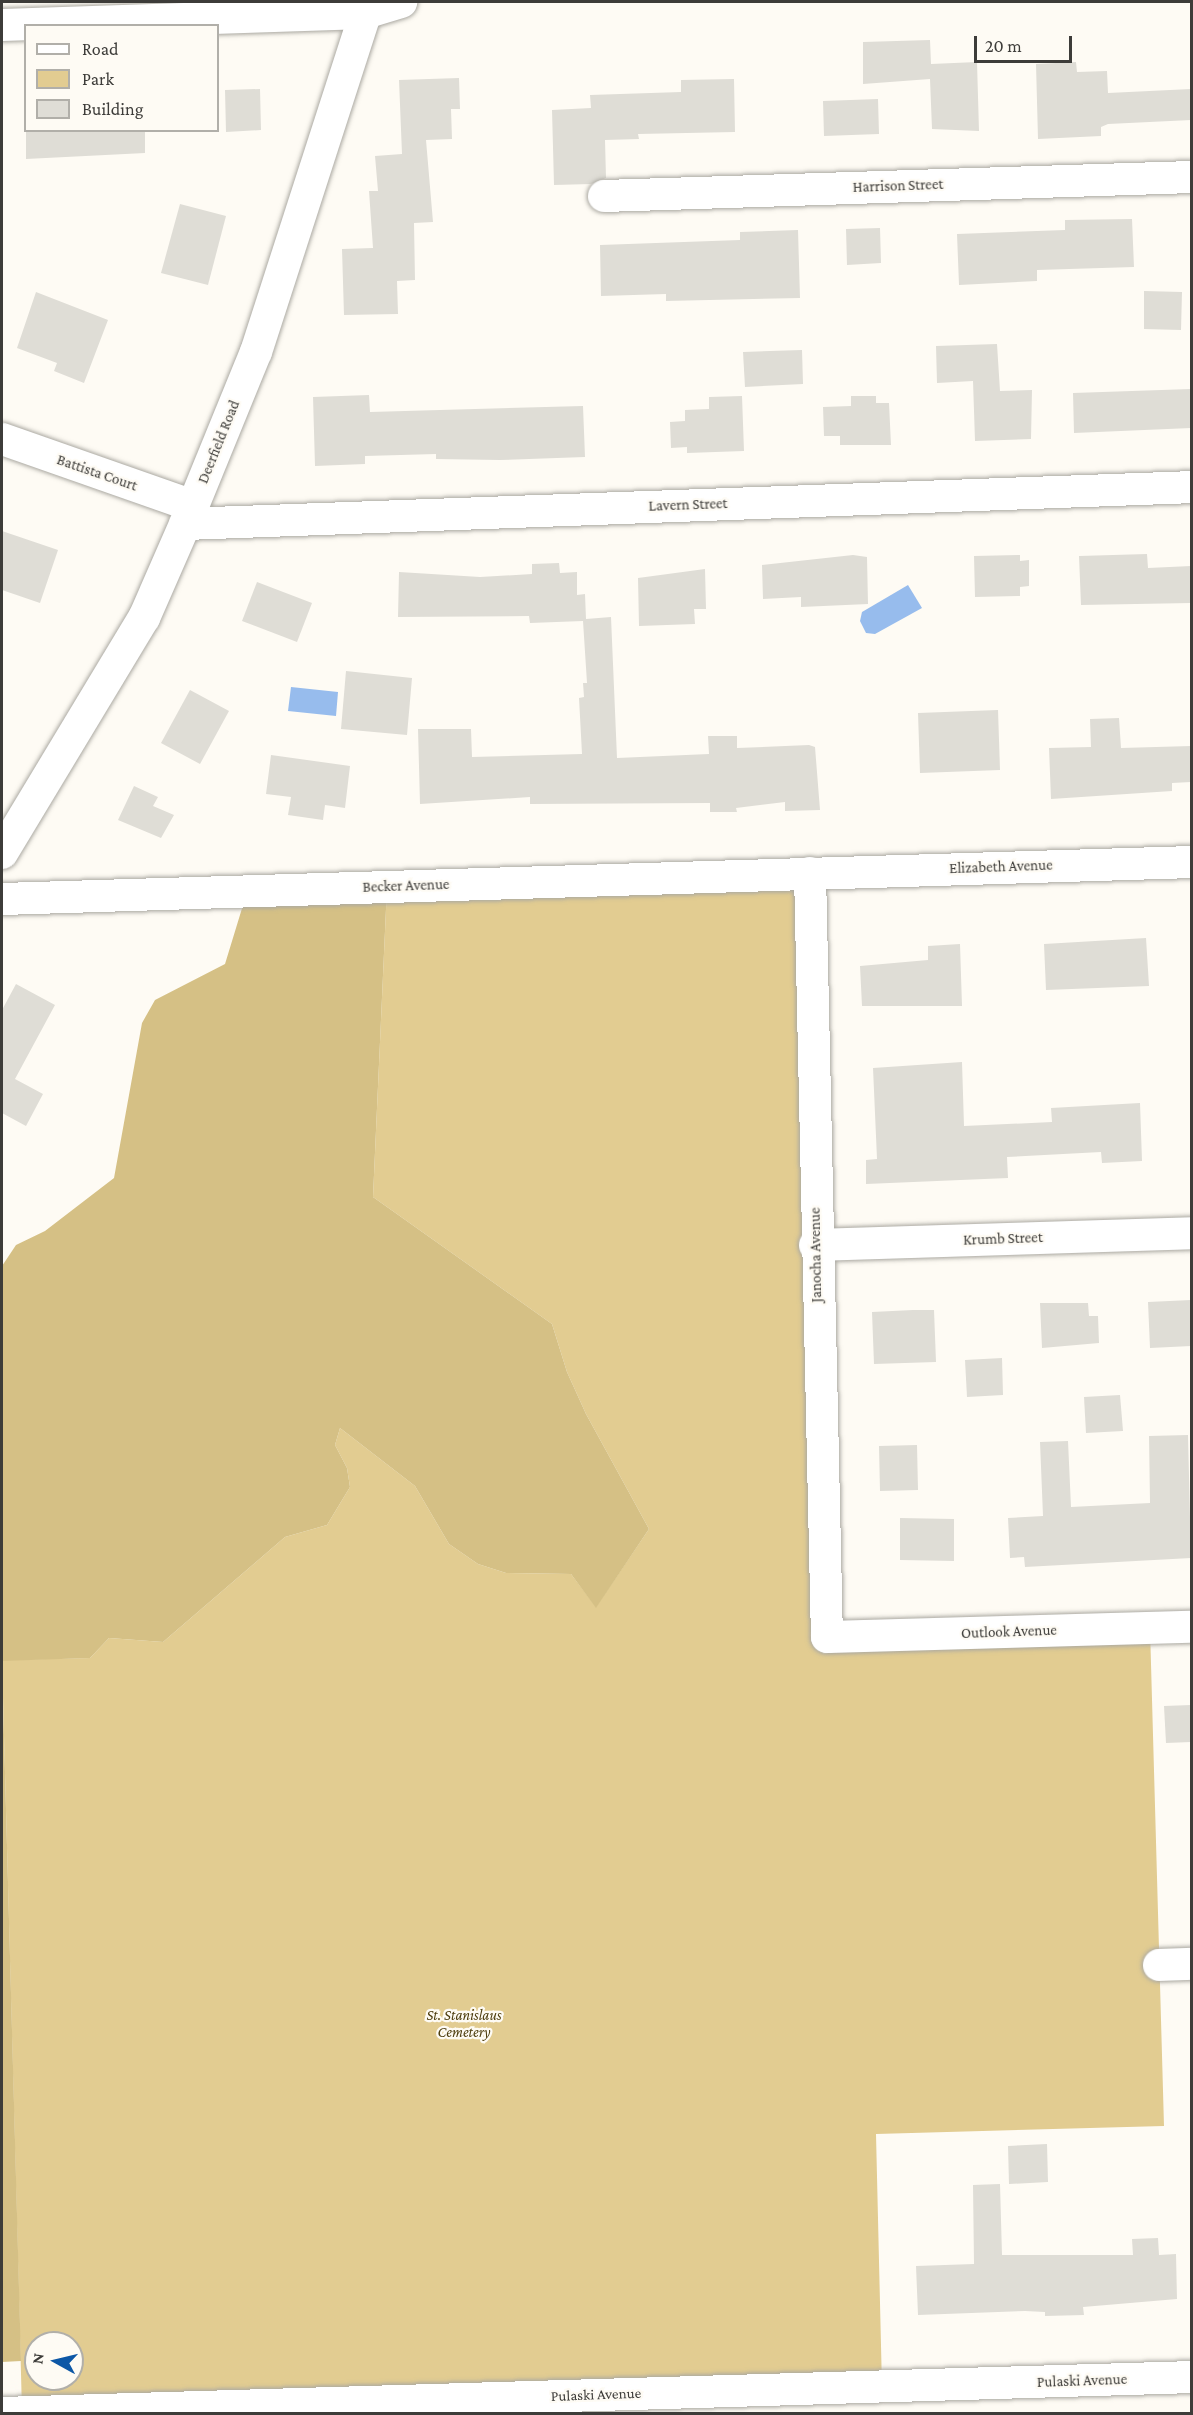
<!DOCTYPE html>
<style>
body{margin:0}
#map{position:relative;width:1193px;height:2415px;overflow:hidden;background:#fefbf4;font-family:"Crimson Pro",serif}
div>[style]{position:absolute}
.green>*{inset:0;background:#e2cc91}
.forest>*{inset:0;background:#d5c085}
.water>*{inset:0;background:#97bced}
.building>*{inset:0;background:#dfddd6}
.roads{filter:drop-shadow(0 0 2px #aba9a2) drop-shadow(0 0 2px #aba9a2)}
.street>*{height:32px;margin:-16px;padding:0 16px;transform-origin:16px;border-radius:16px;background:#fff}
span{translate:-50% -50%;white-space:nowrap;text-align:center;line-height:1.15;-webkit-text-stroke:4.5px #fefbf4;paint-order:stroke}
.street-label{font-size:15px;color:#3d3c39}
.park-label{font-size:15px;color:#4d3d0e;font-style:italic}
.frame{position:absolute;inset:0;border:3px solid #3d3c39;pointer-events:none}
.legend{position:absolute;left:24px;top:24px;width:195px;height:108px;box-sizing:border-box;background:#fefbf4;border:2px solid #b1afa9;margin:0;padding:8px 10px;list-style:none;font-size:18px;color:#3d3c39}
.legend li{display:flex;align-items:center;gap:12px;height:30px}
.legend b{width:30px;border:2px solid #b1afa9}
.north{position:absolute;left:24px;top:2331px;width:60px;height:60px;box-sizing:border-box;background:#fefbf4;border:2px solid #b1afa9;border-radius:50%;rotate:278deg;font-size:16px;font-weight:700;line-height:24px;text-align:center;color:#3d3c39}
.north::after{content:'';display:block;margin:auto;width:21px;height:27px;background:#0c57a6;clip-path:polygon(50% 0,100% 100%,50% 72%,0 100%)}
.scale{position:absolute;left:974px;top:36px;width:98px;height:27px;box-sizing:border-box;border:3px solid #3d3c39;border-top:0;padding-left:8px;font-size:18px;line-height:21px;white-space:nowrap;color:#3d3c39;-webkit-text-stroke:4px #fefbf4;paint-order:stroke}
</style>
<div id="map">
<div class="green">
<div style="clip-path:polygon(evenodd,810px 873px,827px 1637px,1150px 1628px,1164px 2126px,876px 2134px,882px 2387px,22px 2411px,2px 1660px,90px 1658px,109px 1638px,163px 1642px,285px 1537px,327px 1525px,350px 1487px,347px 1468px,335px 1445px,340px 1428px,415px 1486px,449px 1544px,478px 1564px,506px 1573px,571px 1574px,596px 1607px,649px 1529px,586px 1414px,567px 1372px,552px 1324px,373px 1197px,387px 887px,810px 873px,36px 2343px,72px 2343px,72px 2379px,36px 2379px,36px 2343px)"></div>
</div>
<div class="forest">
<div style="clip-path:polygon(387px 887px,373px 1197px,552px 1324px,567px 1372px,586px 1414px,649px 1529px,596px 1608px,571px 1574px,506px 1573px,478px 1564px,449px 1544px,415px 1486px,340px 1428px,335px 1445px,347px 1468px,350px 1487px,327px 1525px,285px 1537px,163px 1642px,109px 1638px,90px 1658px,2px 1661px,21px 2361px,2px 2362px,2px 1266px,16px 1245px,45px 1231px,114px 1178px,142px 1023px,155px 1000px,225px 964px,247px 892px)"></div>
</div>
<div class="water">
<div style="clip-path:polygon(908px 585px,922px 608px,875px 634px,866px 633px,860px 621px,862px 612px)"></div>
<div style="clip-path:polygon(291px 687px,338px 692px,336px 716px,288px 711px)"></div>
</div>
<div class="building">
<div style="clip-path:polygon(930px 40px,931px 64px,977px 62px,979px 131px,932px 129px,930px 79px,863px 84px,863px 42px)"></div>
<div style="clip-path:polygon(1076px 62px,1077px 72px,1107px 71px,1108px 93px,1191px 89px,1191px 120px,1108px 124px,1101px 127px,1101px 136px,1038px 139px,1036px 64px)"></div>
<div style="clip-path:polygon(459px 78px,460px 109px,451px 109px,452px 139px,426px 140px,433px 222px,414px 223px,415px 280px,397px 281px,398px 314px,344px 315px,342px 249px,373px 248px,369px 191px,378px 191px,375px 156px,402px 154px,399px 80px)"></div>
<div style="clip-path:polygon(734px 79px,735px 132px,638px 134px,639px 139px,605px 140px,606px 178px,591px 184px,554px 185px,552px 110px,591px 108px,590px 95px,681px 92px,681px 80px)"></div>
<div style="clip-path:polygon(260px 89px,261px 130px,226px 132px,225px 90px)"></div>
<div style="clip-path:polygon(878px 99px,879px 134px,824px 136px,823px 101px)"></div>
<div style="clip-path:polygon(26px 130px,145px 130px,145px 153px,26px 159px)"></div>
<div style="clip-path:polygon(180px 204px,226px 216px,208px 285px,161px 273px)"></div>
<div style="clip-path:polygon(1132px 219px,1134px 267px,1037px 270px,1037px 281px,959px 285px,957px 234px,1065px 230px,1065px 220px)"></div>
<div style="clip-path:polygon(880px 228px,881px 263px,847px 265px,846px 229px)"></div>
<div style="clip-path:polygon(798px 230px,800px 298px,666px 301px,666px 294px,601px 296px,600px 245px,740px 240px,740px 232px)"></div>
<div style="clip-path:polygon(1144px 291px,1182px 292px,1181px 330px,1144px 329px)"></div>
<div style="clip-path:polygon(36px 292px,108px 320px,84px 383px,54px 371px,57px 363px,17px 348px)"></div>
<div style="clip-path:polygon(997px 344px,1000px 391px,1032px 390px,1031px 439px,975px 441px,973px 381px,937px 383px,936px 346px)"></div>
<div style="clip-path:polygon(802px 350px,803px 384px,745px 387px,743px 352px)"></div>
<div style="clip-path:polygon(1191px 389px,1191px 428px,1074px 433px,1073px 393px)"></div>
<div style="clip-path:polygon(369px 395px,370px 412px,583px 406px,585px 457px,500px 460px,436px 459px,436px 454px,365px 456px,365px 464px,315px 466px,313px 397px)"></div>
<div style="clip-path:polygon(742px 396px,744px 451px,687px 453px,687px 447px,671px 448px,670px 422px,685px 421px,685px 410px,709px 409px,709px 397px)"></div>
<div style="clip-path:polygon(851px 396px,876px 396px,876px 403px,889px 403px,891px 445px,840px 445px,840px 436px,824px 436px,823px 407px,851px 406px)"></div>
<div style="clip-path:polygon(2px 531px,58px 550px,40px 603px,2px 590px)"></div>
<div style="clip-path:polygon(1147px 554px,1148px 568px,1191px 566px,1191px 603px,1081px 605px,1079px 556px)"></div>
<div style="clip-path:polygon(853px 555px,867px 557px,868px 604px,801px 607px,801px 597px,763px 599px,762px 565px)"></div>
<div style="clip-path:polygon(1020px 555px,1020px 561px,1029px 560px,1029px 586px,1020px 587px,1020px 596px,975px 597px,974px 556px)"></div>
<div style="clip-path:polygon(559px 563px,560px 573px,577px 572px,577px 595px,585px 594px,586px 619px,611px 617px,617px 758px,709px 754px,708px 736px,737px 736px,737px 748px,809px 745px,815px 747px,820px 810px,785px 811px,785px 802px,736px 808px,737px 812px,710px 812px,710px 803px,530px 804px,530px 797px,420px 804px,418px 729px,471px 729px,472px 757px,582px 754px,579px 698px,584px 697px,583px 683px,587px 683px,583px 621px,530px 623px,529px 616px,398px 617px,399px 572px,480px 577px,532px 574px,532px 564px)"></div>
<div style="clip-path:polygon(705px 569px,706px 609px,694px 609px,695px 624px,639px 626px,638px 578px)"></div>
<div style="clip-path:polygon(257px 582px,312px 603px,297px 642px,242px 621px)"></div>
<div style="clip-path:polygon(346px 671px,412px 678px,407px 735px,341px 729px)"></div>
<div style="clip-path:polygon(190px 690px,229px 711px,200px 764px,161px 743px)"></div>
<div style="clip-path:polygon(998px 710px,1000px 770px,920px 773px,918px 713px)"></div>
<div style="clip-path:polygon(1119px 718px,1121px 748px,1191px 746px,1191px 782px,1172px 783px,1172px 791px,1051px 799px,1049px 748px,1091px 747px,1090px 719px)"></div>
<div style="clip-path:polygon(271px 755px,350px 766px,345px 808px,325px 805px,323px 820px,288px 815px,291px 797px,266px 794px)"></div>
<div style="clip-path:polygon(134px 786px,158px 797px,153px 806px,174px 815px,161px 838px,118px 820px)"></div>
<div style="clip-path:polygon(1146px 938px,1149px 986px,1046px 990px,1044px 944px)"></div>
<div style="clip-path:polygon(960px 944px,962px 1006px,862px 1006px,860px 966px,928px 960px,928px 946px)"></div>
<div style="clip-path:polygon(16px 984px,55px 1005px,15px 1079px,43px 1094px,26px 1126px,2px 1113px,2px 1010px)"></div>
<div style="clip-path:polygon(962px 1062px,964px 1126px,1052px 1122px,1051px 1108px,1140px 1103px,1142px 1161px,1102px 1163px,1101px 1152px,1007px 1157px,1008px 1178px,866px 1184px,866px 1160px,877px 1159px,873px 1068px)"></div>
<div style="clip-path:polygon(1191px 1300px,1191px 1346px,1150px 1348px,1148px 1302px)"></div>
<div style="clip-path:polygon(1040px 1303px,1088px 1303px,1089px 1316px,1098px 1316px,1099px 1343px,1042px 1348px)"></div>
<div style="clip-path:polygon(913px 1310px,934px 1310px,936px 1362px,874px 1364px,872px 1312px)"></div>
<div style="clip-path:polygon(1002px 1358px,1003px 1395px,967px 1397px,965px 1360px)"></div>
<div style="clip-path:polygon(1120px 1395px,1123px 1431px,1086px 1433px,1084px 1397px)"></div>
<div style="clip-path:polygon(1188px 1435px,1191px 1558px,1025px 1567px,1024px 1557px,1010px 1558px,1008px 1518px,1043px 1516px,1040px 1442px,1068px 1441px,1071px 1507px,1150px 1503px,1149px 1436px)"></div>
<div style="clip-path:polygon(917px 1445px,918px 1490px,880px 1491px,879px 1446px)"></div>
<div style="clip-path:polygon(900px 1518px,954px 1519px,954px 1561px,900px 1560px)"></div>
<div style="clip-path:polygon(1191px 1705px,1191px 1742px,1166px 1743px,1164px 1706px)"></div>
<div style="clip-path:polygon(1047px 2144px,1048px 2182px,1009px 2184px,1008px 2146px)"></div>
<div style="clip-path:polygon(1000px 2184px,1002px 2255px,1133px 2255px,1132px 2239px,1158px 2238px,1159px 2255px,1176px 2254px,1177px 2299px,1083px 2307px,1084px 2315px,1045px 2316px,1045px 2312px,1025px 2311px,918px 2315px,916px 2266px,974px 2264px,973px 2185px)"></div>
</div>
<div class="roads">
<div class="street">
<div style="left:2px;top:25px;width:363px;rotate:-1.9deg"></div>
<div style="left:365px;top:13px;width:38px;rotate:-17deg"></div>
<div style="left:604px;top:196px;width:588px;rotate:-1.85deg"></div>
<div style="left:2px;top:439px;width:202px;rotate:19.3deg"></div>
<div style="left:185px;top:524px;width:1008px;rotate:-2.1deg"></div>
<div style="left:2px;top:853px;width:275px;rotate:-58.9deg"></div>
<div style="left:144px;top:618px;width:122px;rotate:-66.4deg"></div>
<div style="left:193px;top:506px;width:166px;rotate:-67.8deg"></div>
<div style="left:256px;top:352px;width:368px;rotate:-72.1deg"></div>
<div style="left:810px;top:873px;width:764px;rotate:88.73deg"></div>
<div style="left:827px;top:1637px;width:365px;rotate:-1.6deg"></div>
<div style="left:2px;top:899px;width:1191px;rotate:-1.78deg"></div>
<div style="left:815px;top:1245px;width:377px;rotate:-1.8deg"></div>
<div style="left:1159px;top:1965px;width:33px;rotate:-2deg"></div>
<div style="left:2px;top:2413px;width:1191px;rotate:-1.73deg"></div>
</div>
</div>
<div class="street-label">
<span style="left:898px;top:186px;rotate:-2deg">Harrison Street</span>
<span style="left:219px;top:442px;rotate:-68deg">Deerfield Road</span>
<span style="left:97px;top:473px;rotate:19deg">Battista Court</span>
<span style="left:688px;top:505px;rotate:-2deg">Lavern Street</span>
<span style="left:1001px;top:867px;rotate:-2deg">Elizabeth Avenue</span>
<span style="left:406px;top:886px;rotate:-2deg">Becker Avenue</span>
<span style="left:1003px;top:1239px;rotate:-2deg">Krumb Street</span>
<span style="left:816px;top:1255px;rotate:-91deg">Janocha Avenue</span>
<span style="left:1009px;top:1632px;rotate:-2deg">Outlook Avenue</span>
<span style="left:1082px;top:2381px;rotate:-2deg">Pulaski Avenue</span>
<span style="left:596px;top:2395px;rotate:-2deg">Pulaski Avenue</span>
</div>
<div class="park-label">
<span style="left:464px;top:2024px">St. Stanislaus<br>Cemetery</span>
</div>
<div class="frame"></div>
<ul class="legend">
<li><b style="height:8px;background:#fff"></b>Road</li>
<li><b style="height:16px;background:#e2cc91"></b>Park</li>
<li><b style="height:16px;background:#dfddd6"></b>Building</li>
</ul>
<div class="north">N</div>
<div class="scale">20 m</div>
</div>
